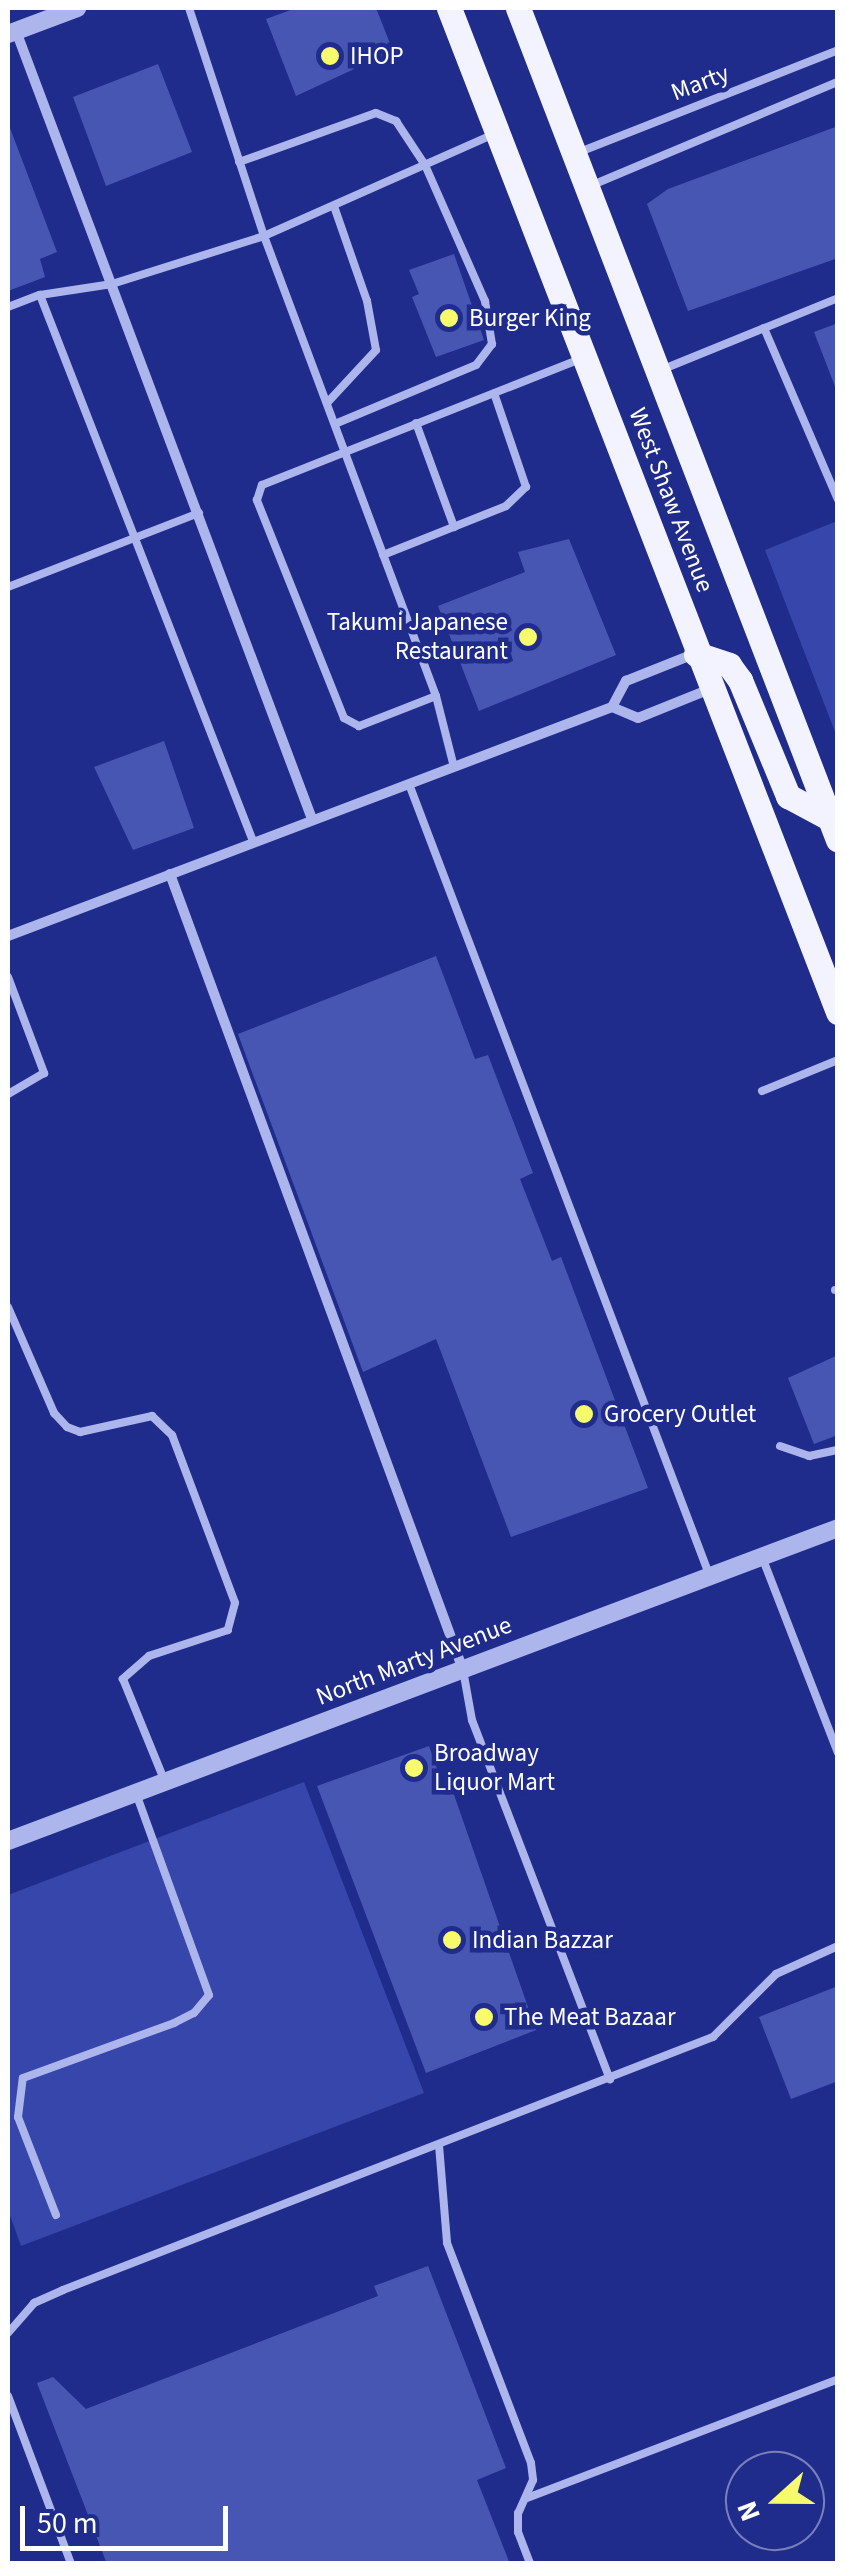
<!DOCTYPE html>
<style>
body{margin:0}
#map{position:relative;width:845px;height:2571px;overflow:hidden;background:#1f2c8c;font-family:"Source Sans 3",sans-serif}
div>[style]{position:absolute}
.green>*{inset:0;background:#3646ab}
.building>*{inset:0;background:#4856b3}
.service>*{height:8px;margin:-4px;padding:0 4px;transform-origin:4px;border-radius:4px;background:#acb5ec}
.minor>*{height:10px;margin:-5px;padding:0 5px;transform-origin:5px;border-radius:5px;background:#acb5ec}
.tertiary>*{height:18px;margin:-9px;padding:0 9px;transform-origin:9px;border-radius:9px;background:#acb5ec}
.primary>*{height:25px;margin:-12.5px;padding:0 12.5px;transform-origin:12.5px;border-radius:12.5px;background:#f2f3ff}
.dots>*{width:28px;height:28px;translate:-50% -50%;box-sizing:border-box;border:5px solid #1f2c8c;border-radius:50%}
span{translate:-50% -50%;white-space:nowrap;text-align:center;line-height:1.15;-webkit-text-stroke:9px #1f2c8c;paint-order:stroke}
.poi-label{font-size:25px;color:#fff}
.left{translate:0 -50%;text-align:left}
.right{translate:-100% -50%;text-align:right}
.street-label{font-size:25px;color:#fff}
.frame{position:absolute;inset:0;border:10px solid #fff;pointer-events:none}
.north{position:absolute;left:725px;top:2451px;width:100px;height:100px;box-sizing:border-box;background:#1f2c8c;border:2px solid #7980ba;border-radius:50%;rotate:249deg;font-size:28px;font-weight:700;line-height:40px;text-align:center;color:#fff}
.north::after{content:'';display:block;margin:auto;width:35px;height:45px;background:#f6fa6c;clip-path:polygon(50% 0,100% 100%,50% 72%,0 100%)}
.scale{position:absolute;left:20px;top:2506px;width:208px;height:45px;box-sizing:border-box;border:5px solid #fff;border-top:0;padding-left:12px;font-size:30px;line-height:35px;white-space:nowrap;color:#fff;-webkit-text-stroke:8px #1f2c8c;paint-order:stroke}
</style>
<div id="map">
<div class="green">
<div style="clip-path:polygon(837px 521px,837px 737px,765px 550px)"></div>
<div style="clip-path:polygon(304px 1782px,424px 2093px,21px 2246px,8px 2210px,8px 1895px)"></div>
</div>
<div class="building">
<div style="clip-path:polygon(296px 8px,376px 8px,393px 51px,296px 96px,266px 19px)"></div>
<div style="clip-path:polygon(158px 64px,192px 152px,106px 186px,73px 97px)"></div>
<div style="clip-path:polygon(838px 126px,838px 258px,688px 311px,647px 204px,668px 189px)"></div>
<div style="clip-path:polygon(10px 128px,57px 252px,40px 259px,45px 277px,8px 291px)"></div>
<div style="clip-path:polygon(454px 254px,484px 340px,436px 357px,412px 297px,419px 294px,409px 270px)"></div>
<div style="clip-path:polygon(838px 323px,838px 389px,836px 389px,814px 332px)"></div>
<div style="clip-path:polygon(569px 539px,616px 655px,479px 711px,438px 606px,525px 572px,518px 552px)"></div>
<div style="clip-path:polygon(164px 741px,194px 828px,133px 850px,94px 767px)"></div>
<div style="clip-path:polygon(436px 956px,475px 1059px,488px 1055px,533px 1173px,520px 1179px,552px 1261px,561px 1257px,648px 1488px,511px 1537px,436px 1339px,363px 1372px,238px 1034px)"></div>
<div style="clip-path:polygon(838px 1355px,838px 1435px,814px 1444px,788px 1378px)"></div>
<div style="clip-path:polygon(429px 1746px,445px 1792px,452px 1789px,536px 2030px,426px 2073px,317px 1786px)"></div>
<div style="clip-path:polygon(838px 1986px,838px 2081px,791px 2099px,759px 2017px)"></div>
<div style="clip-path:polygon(428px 2266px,506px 2468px,477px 2480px,510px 2564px,107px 2564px,37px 2383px,53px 2377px,86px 2409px,378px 2296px,374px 2286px)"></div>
</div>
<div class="service">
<div style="left:189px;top:8px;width:240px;rotate:71.8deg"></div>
<div style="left:264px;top:236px;width:491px;rotate:69.5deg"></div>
<div style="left:436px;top:696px;width:73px;rotate:75.8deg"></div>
<div style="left:577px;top:153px;width:281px;rotate:-21.5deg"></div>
<div style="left:239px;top:162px;width:145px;rotate:-19.7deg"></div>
<div style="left:376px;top:113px;width:22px;rotate:22deg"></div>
<div style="left:396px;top:121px;width:53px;rotate:56.6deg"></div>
<div style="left:425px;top:165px;width:149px;rotate:66.2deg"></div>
<div style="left:485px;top:301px;width:44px;rotate:80.8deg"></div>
<div style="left:492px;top:344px;width:26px;rotate:127deg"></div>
<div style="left:476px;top:365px;width:153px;rotate:157.3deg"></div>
<div style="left:590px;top:186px;width:269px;rotate:-22.8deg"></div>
<div style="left:40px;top:295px;width:586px;rotate:68.69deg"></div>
<div style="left:8px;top:307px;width:34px;rotate:-21deg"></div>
<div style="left:40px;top:295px;width:73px;rotate:-8.7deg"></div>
<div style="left:112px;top:284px;width:159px;rotate:-17.5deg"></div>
<div style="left:264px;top:236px;width:252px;rotate:-23.9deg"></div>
<div style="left:764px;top:328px;width:187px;rotate:66.7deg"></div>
<div style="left:661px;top:370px;width:191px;rotate:-22.1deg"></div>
<div style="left:327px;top:403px;width:72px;rotate:-47.2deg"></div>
<div style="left:376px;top:350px;width:50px;rotate:-100.4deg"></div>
<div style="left:367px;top:301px;width:101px;rotate:-109.2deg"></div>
<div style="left:416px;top:423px;width:111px;rotate:69.9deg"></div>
<div style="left:383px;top:555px;width:132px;rotate:-21.7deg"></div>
<div style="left:506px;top:506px;width:28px;rotate:-44deg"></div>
<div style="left:526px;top:487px;width:99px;rotate:-108.8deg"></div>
<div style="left:8px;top:587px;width:205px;rotate:-21.2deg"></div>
<div style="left:436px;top:696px;width:83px;rotate:158.7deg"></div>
<div style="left:359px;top:726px;width:17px;rotate:-152deg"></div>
<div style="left:344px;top:718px;width:235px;rotate:-111.8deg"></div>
<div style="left:257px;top:500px;width:16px;rotate:-72deg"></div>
<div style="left:262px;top:485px;width:343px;rotate:-21.6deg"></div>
<div style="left:409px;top:784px;width:845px;rotate:69.21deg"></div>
<div style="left:8px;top:977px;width:103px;rotate:69.4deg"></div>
<div style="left:44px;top:1073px;width:42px;rotate:149.7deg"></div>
<div style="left:762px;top:1091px;width:82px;rotate:-22.2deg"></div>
<div style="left:835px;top:1290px;width:3px"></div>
<div style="left:8px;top:1307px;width:116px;rotate:66.5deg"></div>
<div style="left:54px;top:1413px;width:19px;rotate:47deg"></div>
<div style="left:67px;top:1427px;width:14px;rotate:21deg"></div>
<div style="left:80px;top:1432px;width:74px;rotate:-12.5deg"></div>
<div style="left:152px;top:1416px;width:28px;rotate:44deg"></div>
<div style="left:172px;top:1435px;width:179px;rotate:69.4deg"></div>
<div style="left:235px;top:1603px;width:28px;rotate:105deg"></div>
<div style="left:228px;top:1630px;width:83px;rotate:161.8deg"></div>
<div style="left:149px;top:1656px;width:35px;rotate:139deg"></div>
<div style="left:123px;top:1679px;width:111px;rotate:67.8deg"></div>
<div style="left:780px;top:1446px;width:31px;rotate:19deg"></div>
<div style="left:809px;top:1456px;width:30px;rotate:-12deg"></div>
<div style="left:762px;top:1557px;width:210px;rotate:68.8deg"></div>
<div style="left:463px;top:1670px;width:51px;rotate:79.8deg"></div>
<div style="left:472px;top:1720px;width:385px;rotate:69deg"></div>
<div style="left:439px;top:2145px;width:98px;rotate:85.3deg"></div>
<div style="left:447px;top:2243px;width:235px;rotate:69.1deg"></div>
<div style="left:531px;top:2463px;width:17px;rotate:83deg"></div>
<div style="left:533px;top:2480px;width:36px;rotate:114deg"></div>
<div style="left:518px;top:2513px;width:19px;rotate:90deg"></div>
<div style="left:518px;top:2532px;width:34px;rotate:69deg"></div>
<div style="left:56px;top:2215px;width:105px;rotate:-111.2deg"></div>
<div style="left:18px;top:2117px;width:39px;rotate:-83deg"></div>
<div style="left:23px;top:2078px;width:161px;rotate:-20deg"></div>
<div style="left:174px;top:2023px;width:22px;rotate:-27deg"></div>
<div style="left:194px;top:2013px;width:23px;rotate:-50deg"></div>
<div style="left:209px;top:1995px;width:212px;rotate:-109.9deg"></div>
<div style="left:8px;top:2333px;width:40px;rotate:-49deg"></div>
<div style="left:34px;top:2303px;width:32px;rotate:-24deg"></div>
<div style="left:63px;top:2290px;width:698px;rotate:-21.27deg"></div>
<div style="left:713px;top:2037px;width:89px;rotate:-45deg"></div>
<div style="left:776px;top:1974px;width:68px;rotate:-24.3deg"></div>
<div style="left:8px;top:2396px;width:179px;rotate:69.4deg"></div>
<div style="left:527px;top:2498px;width:333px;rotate:-20.9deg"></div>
</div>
<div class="minor">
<div style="left:16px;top:31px;width:842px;rotate:69.41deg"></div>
<div style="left:612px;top:707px;width:28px;rotate:23deg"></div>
<div style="left:638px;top:718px;width:78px;rotate:-21.9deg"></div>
<div style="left:170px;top:874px;width:848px;rotate:69.79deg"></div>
<div style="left:8px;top:936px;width:646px;rotate:-20.76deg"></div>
<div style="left:612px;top:707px;width:30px;rotate:-62deg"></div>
<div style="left:626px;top:681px;width:73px;rotate:-21.7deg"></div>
</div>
<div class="tertiary">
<div style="left:8px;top:34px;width:74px;rotate:-20.6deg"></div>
<div style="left:8px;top:1841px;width:887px;rotate:-20.66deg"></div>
</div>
<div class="primary">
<div style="left:449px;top:8px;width:1077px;rotate:68.82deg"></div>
<div style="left:518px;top:8px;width:891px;rotate:68.96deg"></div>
<div style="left:696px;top:654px;width:35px;rotate:18deg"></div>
<div style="left:729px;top:665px;width:19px;rotate:54deg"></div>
<div style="left:740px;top:680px;width:126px;rotate:67.5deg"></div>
<div style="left:788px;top:796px;width:47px;rotate:28.2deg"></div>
</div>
<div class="dots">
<div style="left:330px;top:56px;background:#f6fa6c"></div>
<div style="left:449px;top:318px;background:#f6fa6c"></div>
<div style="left:528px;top:637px;background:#f6fa6c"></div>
<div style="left:584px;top:1414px;background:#f6fa6c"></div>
<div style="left:414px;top:1768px;background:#f6fa6c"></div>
<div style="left:452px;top:1940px;background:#f6fa6c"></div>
<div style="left:484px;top:2017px;background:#f6fa6c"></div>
</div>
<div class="poi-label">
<span class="left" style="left:350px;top:56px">IHOP</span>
<span class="left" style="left:469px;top:318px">Burger King</span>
<span class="right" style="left:508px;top:637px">Takumi Japanese<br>Restaurant</span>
<span class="left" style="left:604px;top:1414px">Grocery Outlet</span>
<span class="left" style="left:434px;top:1768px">Broadway<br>Liquor Mart</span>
<span class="left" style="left:472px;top:1940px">Indian Bazzar</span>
<span class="left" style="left:504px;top:2017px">The Meat Bazaar</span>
</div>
<div class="street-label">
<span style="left:700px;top:83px;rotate:-21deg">Marty</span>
<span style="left:671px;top:500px;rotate:69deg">West Shaw Avenue</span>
<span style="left:414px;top:1661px;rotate:-21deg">North Marty Avenue</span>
</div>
<div class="frame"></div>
<div class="north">N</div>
<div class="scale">50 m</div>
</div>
